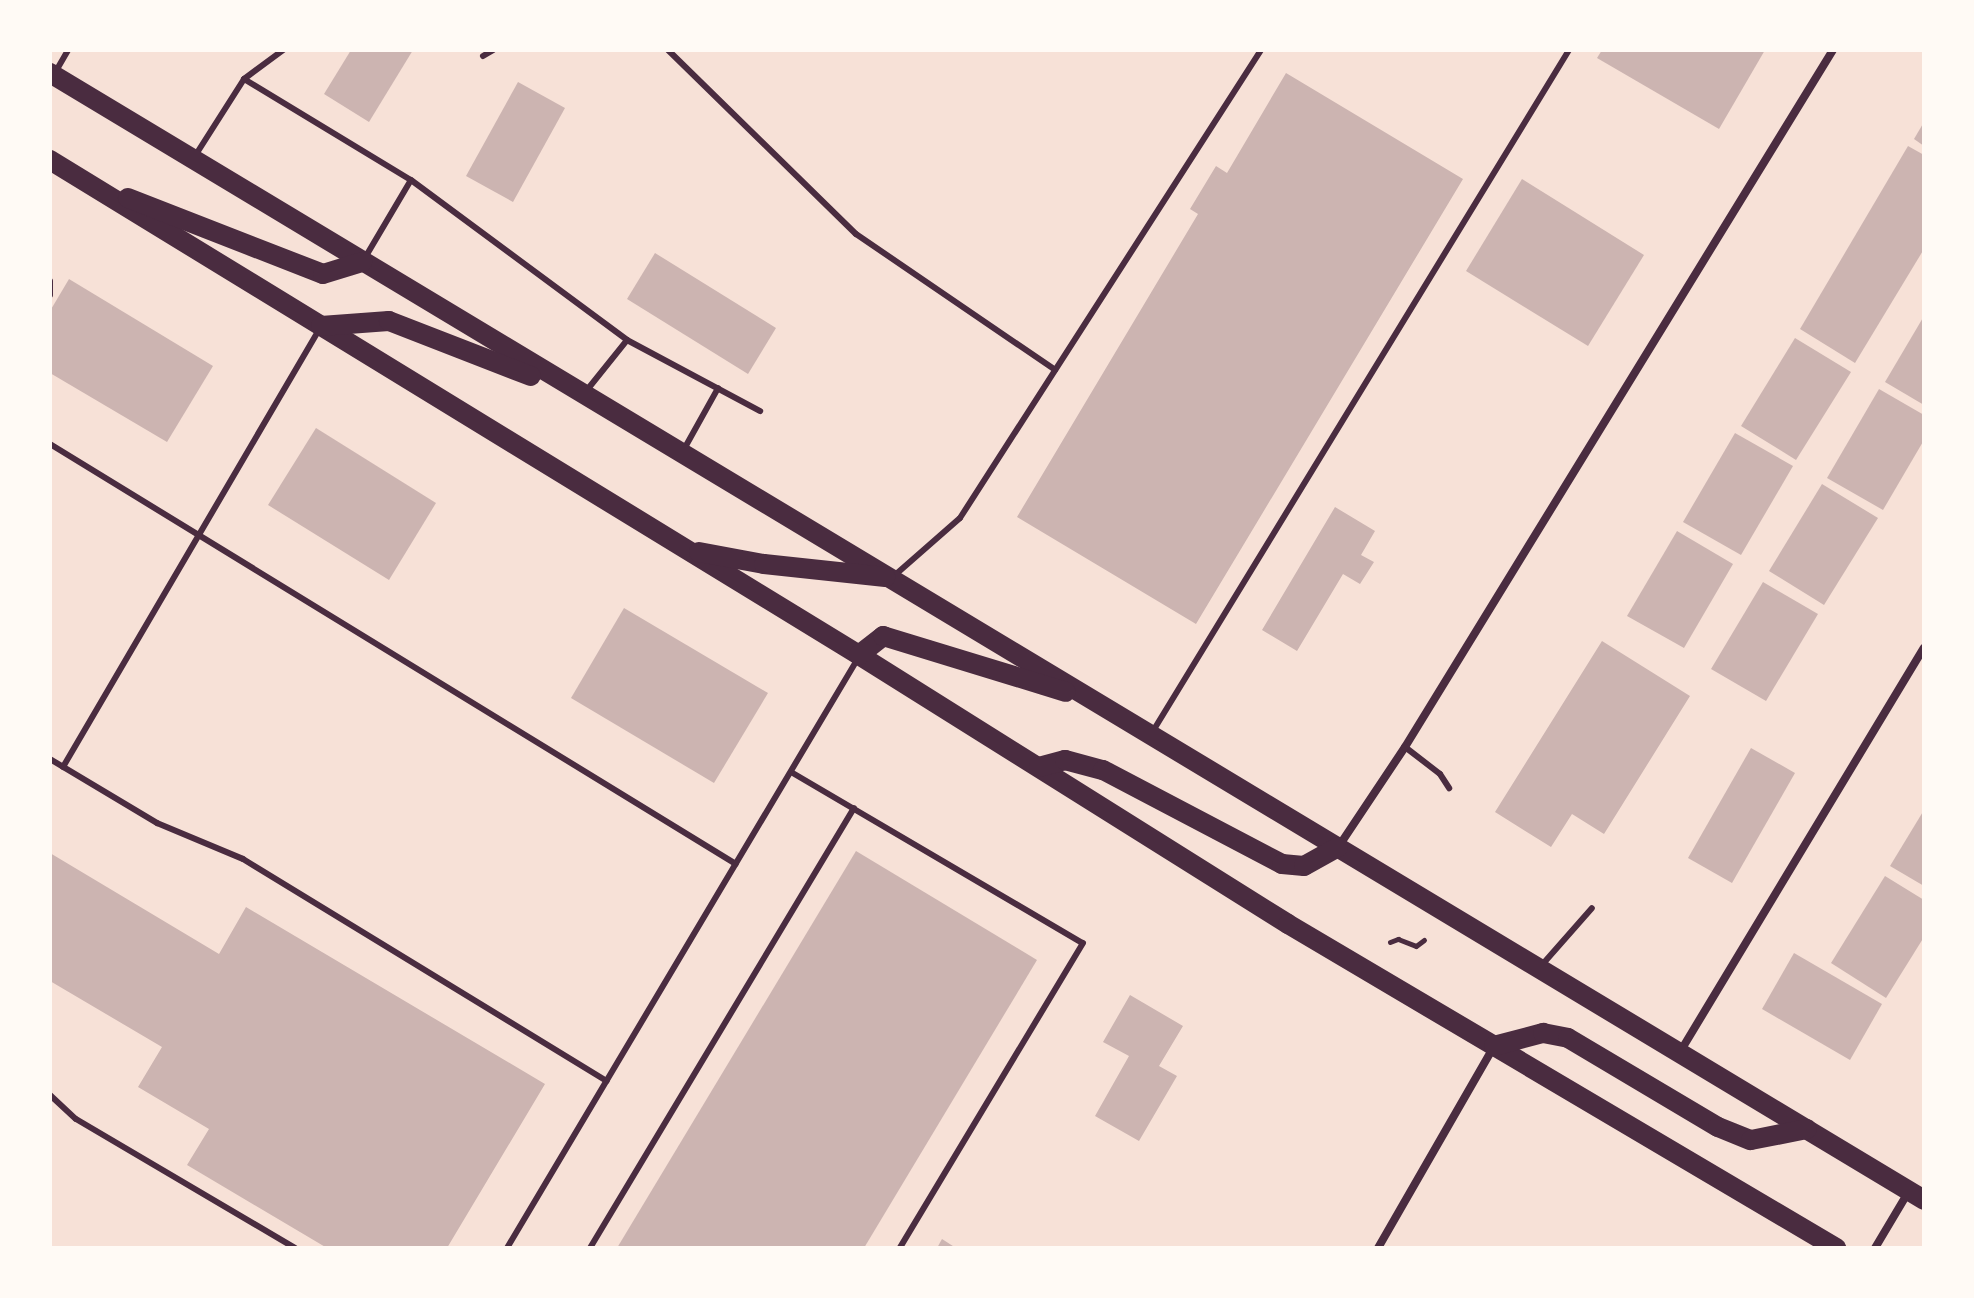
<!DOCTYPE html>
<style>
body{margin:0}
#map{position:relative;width:1974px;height:1298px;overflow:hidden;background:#f7e1d7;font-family:"Source Sans 3",sans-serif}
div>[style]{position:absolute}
.building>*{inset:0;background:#ccb4b1}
.path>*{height:5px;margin:-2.5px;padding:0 2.5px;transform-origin:2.5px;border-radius:2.5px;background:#4a2c40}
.service>*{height:6px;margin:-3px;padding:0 3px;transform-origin:3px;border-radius:3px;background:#4a2c40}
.minor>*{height:8px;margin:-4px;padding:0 4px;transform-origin:4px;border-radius:4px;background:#4a2c40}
.primary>*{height:20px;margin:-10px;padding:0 10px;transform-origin:10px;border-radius:10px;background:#4a2c40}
span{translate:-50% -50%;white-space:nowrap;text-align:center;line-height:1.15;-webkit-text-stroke:6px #fffaf5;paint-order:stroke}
.frame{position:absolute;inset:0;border:52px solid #fffaf5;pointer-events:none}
</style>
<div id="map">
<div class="building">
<div style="clip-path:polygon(351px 50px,413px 50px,369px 122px,324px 94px)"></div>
<div style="clip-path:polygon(1602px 50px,1765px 50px,1719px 129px,1597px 58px)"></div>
<div style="clip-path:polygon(1286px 73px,1463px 179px,1196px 624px,1017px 517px,1198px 214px,1190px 209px,1216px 166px,1227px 173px)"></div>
<div style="clip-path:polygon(518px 82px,565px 108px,513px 202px,466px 176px)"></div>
<div style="clip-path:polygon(1924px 122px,1924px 146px,1914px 139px)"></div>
<div style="clip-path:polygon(1908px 146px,1924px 155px,1924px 249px,1855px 363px,1800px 329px)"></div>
<div style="clip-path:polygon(1522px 179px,1644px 255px,1588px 346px,1466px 271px)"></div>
<div style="clip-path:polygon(655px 253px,776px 328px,748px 374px,627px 299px)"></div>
<div style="clip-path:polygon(69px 279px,213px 366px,167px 442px,50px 373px,50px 311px)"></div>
<div style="clip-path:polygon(1924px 316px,1924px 405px,1885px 382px)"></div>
<div style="clip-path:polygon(1795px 338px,1851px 372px,1796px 460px,1741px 426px)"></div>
<div style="clip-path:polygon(1879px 389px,1924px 415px,1924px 440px,1883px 510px,1827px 478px)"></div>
<div style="clip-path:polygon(316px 428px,436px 503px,389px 580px,268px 505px)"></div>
<div style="clip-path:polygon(1735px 433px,1793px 466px,1741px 555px,1683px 522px)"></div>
<div style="clip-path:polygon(1822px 484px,1878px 518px,1824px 605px,1769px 571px)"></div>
<div style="clip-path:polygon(1335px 507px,1375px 531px,1361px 555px,1374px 562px,1360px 584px,1343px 574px,1297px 651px,1262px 630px)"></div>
<div style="clip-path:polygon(1677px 531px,1733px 564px,1684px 648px,1627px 616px)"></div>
<div style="clip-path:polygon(1763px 582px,1818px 614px,1766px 701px,1711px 669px)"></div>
<div style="clip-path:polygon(624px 608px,768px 693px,714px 783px,571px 698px)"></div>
<div style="clip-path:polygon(1602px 641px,1690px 696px,1604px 834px,1572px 814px,1551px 847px,1495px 812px)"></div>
<div style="clip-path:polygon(1751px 748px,1795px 773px,1732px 883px,1688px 858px)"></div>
<div style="clip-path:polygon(1924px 810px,1924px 886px,1890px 866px)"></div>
<div style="clip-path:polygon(856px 851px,1037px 960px,864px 1248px,617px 1248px)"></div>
<div style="clip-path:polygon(50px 853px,219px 954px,246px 907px,545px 1084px,447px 1248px,327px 1248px,187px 1165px,209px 1129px,138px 1087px,162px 1047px,50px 981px)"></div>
<div style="clip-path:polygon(1885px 876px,1924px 900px,1924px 937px,1886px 998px,1831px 963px)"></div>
<div style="clip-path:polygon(1794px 953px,1882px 1004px,1850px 1060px,1762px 1009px)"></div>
<div style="clip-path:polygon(1130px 995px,1183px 1026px,1159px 1066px,1177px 1076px,1139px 1141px,1095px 1116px,1129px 1056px,1103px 1042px)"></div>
<div style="clip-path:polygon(942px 1239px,956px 1248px,937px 1248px)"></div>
</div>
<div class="path">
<div style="left:1390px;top:942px;width:9px;rotate:-21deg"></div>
<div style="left:1398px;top:939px;width:19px;rotate:21deg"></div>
<div style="left:1416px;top:946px;width:10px;rotate:-37deg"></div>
</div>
<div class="service">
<div style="left:668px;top:50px;width:263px;rotate:44.4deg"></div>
<div style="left:856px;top:234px;width:241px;rotate:34.3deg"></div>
<div style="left:483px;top:56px;width:12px;rotate:-31deg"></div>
<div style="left:56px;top:71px;width:24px;rotate:-60deg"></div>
<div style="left:244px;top:79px;width:195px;rotate:31.2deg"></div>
<div style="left:411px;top:180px;width:269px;rotate:36.5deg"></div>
<div style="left:627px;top:340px;width:151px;rotate:28.1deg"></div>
<div style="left:195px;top:156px;width:91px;rotate:-57.5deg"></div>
<div style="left:244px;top:79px;width:49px;rotate:-36.6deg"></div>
<div style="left:366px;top:256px;width:88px;rotate:-59.4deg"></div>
<div style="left:50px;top:281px;width:14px;rotate:90deg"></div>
<div style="left:587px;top:390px;width:64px;rotate:-51.3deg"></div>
<div style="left:50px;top:444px;width:804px;rotate:31.48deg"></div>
<div style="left:683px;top:451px;width:72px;rotate:-60.9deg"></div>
<div style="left:895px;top:575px;width:86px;rotate:-41.2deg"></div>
<div style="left:960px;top:518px;width:556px;rotate:-57.25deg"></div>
<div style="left:1153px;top:731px;width:798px;rotate:-58.58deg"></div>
<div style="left:1405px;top:747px;width:44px;rotate:37.6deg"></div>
<div style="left:1440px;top:774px;width:17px;rotate:57deg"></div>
<div style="left:50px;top:759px;width:125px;rotate:30.9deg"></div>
<div style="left:157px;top:823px;width:93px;rotate:22.7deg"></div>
<div style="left:243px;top:859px;width:426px;rotate:31.4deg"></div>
<div style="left:63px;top:767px;width:509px;rotate:-59.65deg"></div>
<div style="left:791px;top:772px;width:338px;rotate:30.4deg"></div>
<div style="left:1083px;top:943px;width:356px;rotate:121deg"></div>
<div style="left:1541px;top:966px;width:77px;rotate:-48.7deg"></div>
<div style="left:50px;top:1095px;width:35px;rotate:43deg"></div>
<div style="left:76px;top:1119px;width:254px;rotate:30.5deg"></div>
<div style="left:507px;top:1248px;width:684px;rotate:-59.24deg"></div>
<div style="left:590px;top:1248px;width:513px;rotate:-59.04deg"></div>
</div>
<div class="minor">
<div style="left:1339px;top:846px;width:119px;rotate:-56.3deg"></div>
<div style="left:1405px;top:747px;width:818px;rotate:-58.45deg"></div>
<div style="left:1680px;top:1052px;width:472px;rotate:-58.9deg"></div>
<div style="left:1378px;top:1248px;width:231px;rotate:-60.1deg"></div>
<div style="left:1875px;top:1248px;width:66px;rotate:-59.2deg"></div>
</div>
<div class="primary">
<div style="left:50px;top:73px;width:2187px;rotate:31.02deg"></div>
<div style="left:50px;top:160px;width:948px;rotate:31.46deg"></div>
<div style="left:859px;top:655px;width:506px;rotate:32.09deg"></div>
<div style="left:1288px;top:924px;width:637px;rotate:30.59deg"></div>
<div style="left:128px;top:198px;width:209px;rotate:21.3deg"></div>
<div style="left:323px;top:274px;width:41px;rotate:-17.1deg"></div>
<div style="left:321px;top:326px;width:68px;rotate:-4.2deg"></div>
<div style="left:389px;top:321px;width:152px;rotate:21.2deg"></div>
<div style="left:699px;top:552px;width:66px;rotate:10.5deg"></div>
<div style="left:764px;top:564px;width:122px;rotate:6.1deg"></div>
<div style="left:859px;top:655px;width:31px;rotate:-38deg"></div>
<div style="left:883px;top:636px;width:191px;rotate:17deg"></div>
<div style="left:1039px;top:767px;width:27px;rotate:-15deg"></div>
<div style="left:1065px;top:760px;width:39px;rotate:15deg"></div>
<div style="left:1103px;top:770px;width:202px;rotate:27.7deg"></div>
<div style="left:1282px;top:864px;width:22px;rotate:5deg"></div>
<div style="left:1304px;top:866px;width:39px;rotate:-29deg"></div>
<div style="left:1494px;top:1046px;width:51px;rotate:-14.9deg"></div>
<div style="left:1543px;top:1033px;width:25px;rotate:11deg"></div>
<div style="left:1568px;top:1038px;width:174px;rotate:30.7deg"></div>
<div style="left:1718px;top:1127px;width:35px;rotate:22deg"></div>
<div style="left:1751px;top:1140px;width:57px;rotate:-11.1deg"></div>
</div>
<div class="frame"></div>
</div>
